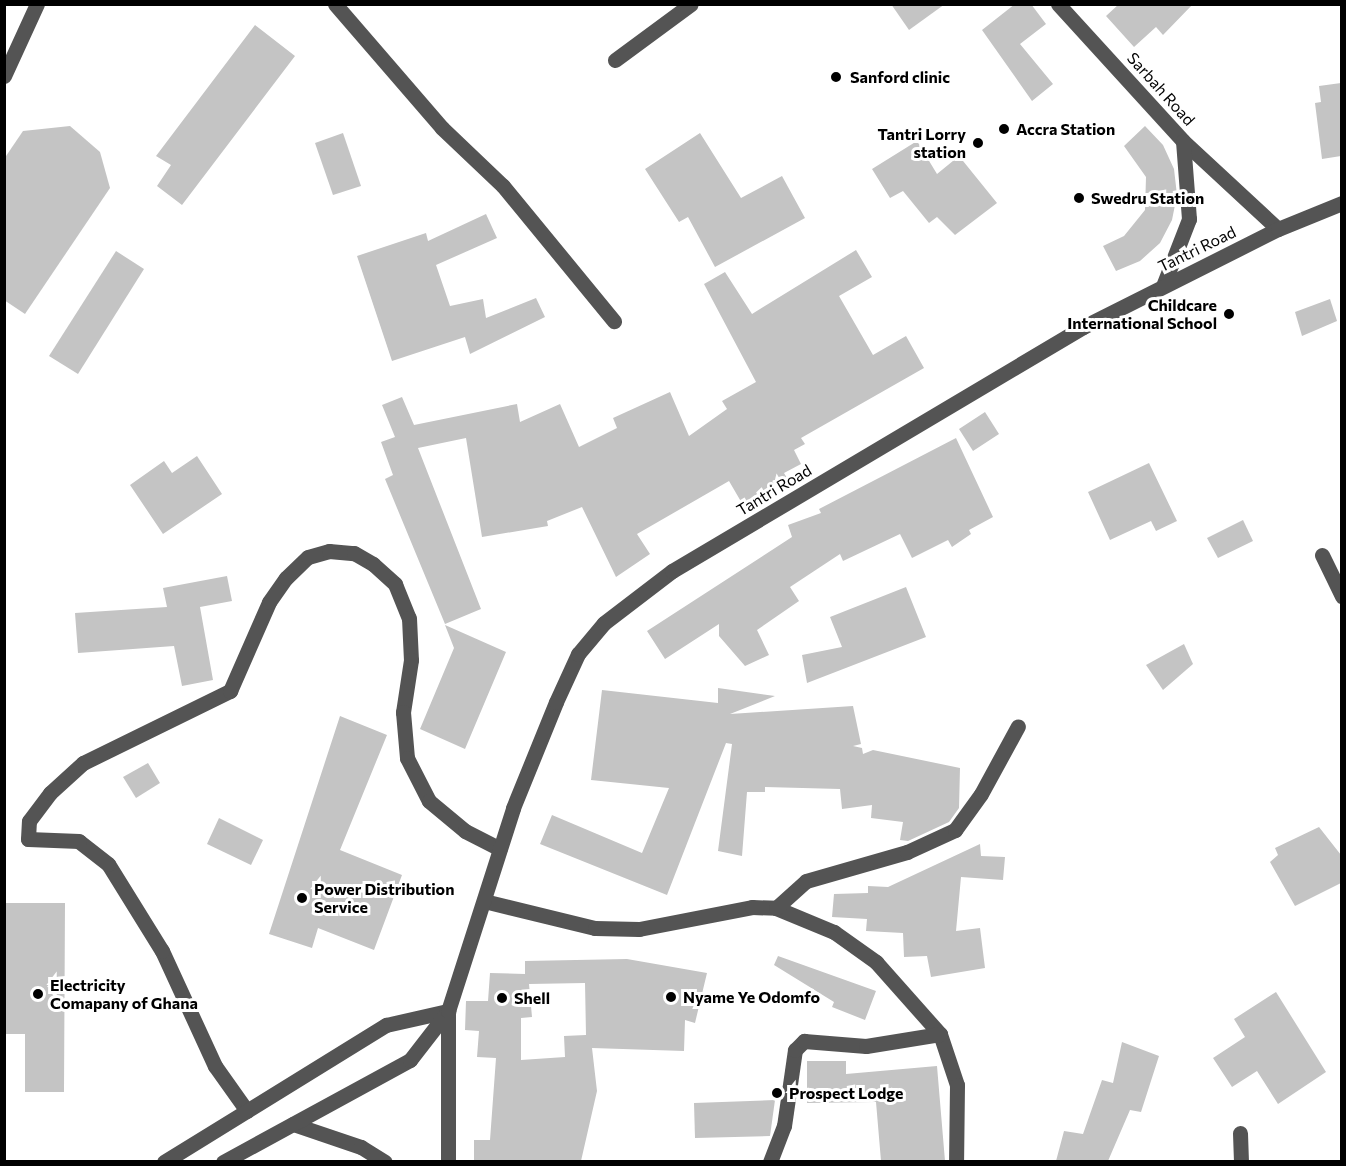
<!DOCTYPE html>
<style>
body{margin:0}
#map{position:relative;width:1346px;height:1166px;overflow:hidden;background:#fff;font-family:Commissioner,sans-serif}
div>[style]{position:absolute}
.building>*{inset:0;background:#c4c4c4}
.minor>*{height:15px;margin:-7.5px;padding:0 7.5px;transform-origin:7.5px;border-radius:7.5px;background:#545454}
.dots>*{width:16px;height:16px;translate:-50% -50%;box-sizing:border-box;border:3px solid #fff;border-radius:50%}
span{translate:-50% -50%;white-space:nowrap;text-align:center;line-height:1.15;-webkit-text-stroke:6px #fff;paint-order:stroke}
.poi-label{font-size:16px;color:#000;font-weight:700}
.left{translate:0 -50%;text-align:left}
.right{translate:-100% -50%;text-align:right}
.street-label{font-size:16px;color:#000}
.frame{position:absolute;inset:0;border:6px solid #000;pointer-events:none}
</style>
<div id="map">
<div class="building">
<div style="clip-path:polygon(891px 4px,945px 4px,909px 30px)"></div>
<div style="clip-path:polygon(1015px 4px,1031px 4px,1046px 24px,1020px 44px,1053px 84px,1032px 101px,982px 30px)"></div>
<div style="clip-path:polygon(1119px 4px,1193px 4px,1163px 35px,1156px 27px,1134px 47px,1106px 16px)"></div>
<div style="clip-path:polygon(255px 25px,295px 56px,182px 205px,157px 186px,171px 165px,156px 156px)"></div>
<div style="clip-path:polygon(1341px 83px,1341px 156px,1322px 159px,1315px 103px,1321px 102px,1319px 86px)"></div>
<div style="clip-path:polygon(70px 126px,100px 152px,110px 188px,25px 314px,4px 300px,4px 159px,23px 131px)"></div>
<div style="clip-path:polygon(1145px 126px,1163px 145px,1174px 169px,1177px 195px,1172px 220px,1160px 243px,1140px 261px,1116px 271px,1103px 246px,1124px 236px,1145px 210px,1146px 177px,1124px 146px)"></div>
<div style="clip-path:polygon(343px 133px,361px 186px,333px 195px,315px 143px)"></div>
<div style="clip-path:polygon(700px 133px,741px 198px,782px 176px,805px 218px,715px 267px,688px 217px,679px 222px,645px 169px)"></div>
<div style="clip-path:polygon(917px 141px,937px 174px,959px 156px,997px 203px,955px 235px,937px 217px,929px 223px,903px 191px,890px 198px,872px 169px)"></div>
<div style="clip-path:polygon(486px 214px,497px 238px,436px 265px,450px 306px,483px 299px,486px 318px,536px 298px,545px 317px,470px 354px,465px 337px,392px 361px,357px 256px,426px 233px,428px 241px)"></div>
<div style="clip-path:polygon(856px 250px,872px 277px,839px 296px,873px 355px,906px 336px,924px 368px,801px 438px,805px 444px,794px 450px,801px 464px,784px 473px,787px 478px,743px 505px,729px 481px,637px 534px,650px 554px,616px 577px,582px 507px,547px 521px,548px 526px,482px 537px,466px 438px,418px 448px,481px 609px,445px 624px,385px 479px,393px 475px,381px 442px,395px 437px,382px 405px,402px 397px,414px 425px,517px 404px,520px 422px,560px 404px,579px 447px,617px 428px,613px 418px,670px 392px,689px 436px,727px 409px,722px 401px,756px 382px,704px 284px,725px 272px,752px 314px)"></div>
<div style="clip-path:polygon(116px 251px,144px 269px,78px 374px,49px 356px)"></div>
<div style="clip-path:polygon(1330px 299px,1337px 321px,1302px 336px,1295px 312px)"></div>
<div style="clip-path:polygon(985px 412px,999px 434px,973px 451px,959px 429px)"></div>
<div style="clip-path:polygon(956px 438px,993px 517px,969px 530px,971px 534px,952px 547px,948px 540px,912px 558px,900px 534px,843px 561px,840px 554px,790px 587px,799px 601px,757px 630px,769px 655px,745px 666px,719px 636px,719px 624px,665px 659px,647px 631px,792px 537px,788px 525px,821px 513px,819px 509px)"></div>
<div style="clip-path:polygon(197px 456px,222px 494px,163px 534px,130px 485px,164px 461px,172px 473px)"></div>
<div style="clip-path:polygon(1149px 463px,1177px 521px,1156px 531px,1151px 521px,1110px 540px,1088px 492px)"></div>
<div style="clip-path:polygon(1243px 520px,1253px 541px,1218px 558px,1207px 538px)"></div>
<div style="clip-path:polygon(227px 576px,232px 601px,200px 607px,213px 680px,182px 686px,174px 646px,78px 653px,75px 613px,167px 607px,163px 588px)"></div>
<div style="clip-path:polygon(906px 587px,926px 637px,807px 683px,802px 655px,842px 647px,830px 617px)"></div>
<div style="clip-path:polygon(445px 625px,506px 652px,465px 749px,420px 729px,454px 648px)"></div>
<div style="clip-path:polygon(1184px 644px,1193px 664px,1163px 690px,1146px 665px)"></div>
<div style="clip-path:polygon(718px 688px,775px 696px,730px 714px,853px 706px,861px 744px,853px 746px,862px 748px,863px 754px,873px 750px,960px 768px,959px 808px,949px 822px,908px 841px,900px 840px,903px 822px,871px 818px,872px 805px,842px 809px,840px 789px,765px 787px,765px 792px,747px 792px,742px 856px,718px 851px,732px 744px,726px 743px,667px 895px,540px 844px,552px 815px,642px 853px,669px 788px,591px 780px,602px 690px,718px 703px)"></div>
<div style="clip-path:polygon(340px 716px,387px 735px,340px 850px,402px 875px,374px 950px,318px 928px,312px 948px,269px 934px)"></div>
<div style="clip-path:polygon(148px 763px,160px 783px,136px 798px,123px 777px)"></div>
<div style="clip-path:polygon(219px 818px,263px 840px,251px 865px,207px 844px)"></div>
<div style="clip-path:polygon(1319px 827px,1341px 855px,1341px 883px,1295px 906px,1270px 862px,1278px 855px,1275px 848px)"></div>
<div style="clip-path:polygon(980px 844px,981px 856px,1005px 857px,1003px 880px,961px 877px,956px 931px,980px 928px,985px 968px,931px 977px,927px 956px,904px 957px,903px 933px,866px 931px,867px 919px,832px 917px,834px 894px,868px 893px,868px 886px,888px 887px)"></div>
<div style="clip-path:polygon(4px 903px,65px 903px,64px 1092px,25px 1092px,25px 1034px,4px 1034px)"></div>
<div style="clip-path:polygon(778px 956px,876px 991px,865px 1020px,832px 1007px,834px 1002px,774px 965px)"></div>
<div style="clip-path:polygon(evenodd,627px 959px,707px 973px,695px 1023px,685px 1020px,684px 1051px,592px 1048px,597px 1091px,581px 1161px,474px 1161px,474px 1140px,490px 1140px,496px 1058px,477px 1057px,479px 1031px,465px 1030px,466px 1001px,488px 1001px,490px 973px,525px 974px,525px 961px,627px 959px,585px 983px,586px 1035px,564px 1036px,565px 1057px,521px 1060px,521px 1018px,532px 1017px,529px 984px,585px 983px)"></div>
<div style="clip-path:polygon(1276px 992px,1326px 1072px,1278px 1104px,1257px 1071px,1232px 1087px,1213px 1058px,1245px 1037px,1234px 1019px)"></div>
<div style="clip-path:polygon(1122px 1042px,1159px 1056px,1141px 1112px,1130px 1110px,1108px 1161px,1056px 1161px,1064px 1131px,1083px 1134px,1102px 1080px,1113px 1083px)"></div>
<div style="clip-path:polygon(807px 1061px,846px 1061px,846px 1074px,937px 1066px,945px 1161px,881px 1161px,876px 1102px,807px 1103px)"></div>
<div style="clip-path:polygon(775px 1100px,770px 1136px,695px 1138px,694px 1103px)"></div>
</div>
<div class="minor">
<div style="left:335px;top:4px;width:164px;rotate:49.2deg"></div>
<div style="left:442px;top:128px;width:84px;rotate:43.6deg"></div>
<div style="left:503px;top:186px;width:175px;rotate:50.6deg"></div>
<div style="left:1058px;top:4px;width:185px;rotate:47.6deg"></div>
<div style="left:1183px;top:141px;width:129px;rotate:42.8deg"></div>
<div style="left:615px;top:60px;width:94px;rotate:-36.4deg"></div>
<div style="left:4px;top:76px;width:79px;rotate:-65.4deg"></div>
<div style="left:1163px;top:286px;width:72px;rotate:-68.8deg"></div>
<div style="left:1189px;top:219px;width:78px;rotate:-94.4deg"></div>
<div style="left:1322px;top:555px;width:46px;rotate:64deg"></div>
<div style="left:484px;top:901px;width:114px;rotate:13.7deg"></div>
<div style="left:595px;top:928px;width:44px;rotate:1.3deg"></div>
<div style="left:639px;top:929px;width:115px;rotate:-11deg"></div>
<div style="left:752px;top:907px;width:24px;rotate:2deg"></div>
<div style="left:776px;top:908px;width:63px;rotate:22.5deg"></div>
<div style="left:834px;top:932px;width:52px;rotate:35.5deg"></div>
<div style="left:876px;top:962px;width:96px;rotate:48.4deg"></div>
<div style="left:940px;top:1034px;width:54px;rotate:71.6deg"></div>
<div style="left:957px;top:1085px;width:77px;rotate:90.7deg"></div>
<div style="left:776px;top:908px;width:40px;rotate:-42deg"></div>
<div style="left:806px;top:881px;width:105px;rotate:-16deg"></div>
<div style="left:907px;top:852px;width:53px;rotate:-24.6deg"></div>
<div style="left:955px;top:830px;width:44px;rotate:-54.2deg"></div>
<div style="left:981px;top:794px;width:77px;rotate:-61.4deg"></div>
<div style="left:247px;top:1111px;width:55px;rotate:-125.4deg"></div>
<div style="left:215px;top:1066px;width:127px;rotate:-114.7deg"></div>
<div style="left:162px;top:951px;width:102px;rotate:-121.8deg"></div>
<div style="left:108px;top:864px;width:37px;rotate:-142deg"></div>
<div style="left:79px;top:841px;width:51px;rotate:-177.8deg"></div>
<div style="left:28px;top:839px;width:18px;rotate:-87deg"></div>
<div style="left:29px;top:821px;width:35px;rotate:-53deg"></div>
<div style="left:50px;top:793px;width:45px;rotate:-42.3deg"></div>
<div style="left:83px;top:763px;width:164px;rotate:-26.1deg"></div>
<div style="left:230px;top:691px;width:97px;rotate:-66.3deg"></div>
<div style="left:269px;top:602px;width:29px;rotate:-55deg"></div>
<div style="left:286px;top:578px;width:30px;rotate:-44deg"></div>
<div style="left:308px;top:557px;width:22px;rotate:-16deg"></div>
<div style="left:329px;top:551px;width:25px;rotate:5deg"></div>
<div style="left:354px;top:553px;width:22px;rotate:30deg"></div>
<div style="left:373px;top:564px;width:30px;rotate:42deg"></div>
<div style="left:395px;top:584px;width:37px;rotate:68deg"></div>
<div style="left:409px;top:618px;width:42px;rotate:87.3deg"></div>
<div style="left:411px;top:660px;width:53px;rotate:98.7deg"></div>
<div style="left:403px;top:712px;width:46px;rotate:85deg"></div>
<div style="left:407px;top:758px;width:48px;rotate:62.9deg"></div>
<div style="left:429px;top:801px;width:47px;rotate:39.8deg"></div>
<div style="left:465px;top:831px;width:39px;rotate:27deg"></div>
<div style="left:293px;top:1124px;width:72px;rotate:18.7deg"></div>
<div style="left:361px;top:1147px;width:28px;rotate:32deg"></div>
<div style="left:1240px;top:1133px;width:29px;rotate:88deg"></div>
<div style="left:164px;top:1162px;width:261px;rotate:-31.7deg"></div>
<div style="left:386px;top:1025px;width:64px;rotate:-12.7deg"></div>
<div style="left:223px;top:1162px;width:213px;rotate:-28.6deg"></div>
<div style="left:410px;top:1060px;width:62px;rotate:-52.2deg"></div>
<div style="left:448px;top:1162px;width:151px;rotate:-90deg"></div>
<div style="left:448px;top:1011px;width:213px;rotate:-72.2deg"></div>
<div style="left:513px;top:808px;width:114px;rotate:-67.9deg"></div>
<div style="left:556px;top:702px;width:53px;rotate:-65.4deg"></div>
<div style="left:578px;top:654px;width:40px;rotate:-50deg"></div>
<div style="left:604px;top:623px;width:86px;rotate:-37.4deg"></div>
<div style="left:672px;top:571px;width:478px;rotate:-30.7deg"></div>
<div style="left:1083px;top:327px;width:218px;rotate:-26.7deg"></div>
<div style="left:1278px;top:229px;width:69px;rotate:-22.1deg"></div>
<div style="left:770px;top:1162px;width:39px;rotate:-69deg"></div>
<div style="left:784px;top:1126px;width:77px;rotate:-81.8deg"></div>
<div style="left:795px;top:1050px;width:13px;rotate:-45deg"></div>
<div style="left:804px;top:1041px;width:62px;rotate:4.6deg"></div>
<div style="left:866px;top:1046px;width:75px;rotate:-9.2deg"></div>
</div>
<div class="dots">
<div style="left:836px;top:77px;background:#000"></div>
<div style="left:1004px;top:129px;background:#000"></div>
<div style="left:978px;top:143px;background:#000"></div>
<div style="left:1079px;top:198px;background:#000"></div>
<div style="left:1229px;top:314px;background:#000"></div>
<div style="left:302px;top:898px;background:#000"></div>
<div style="left:38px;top:994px;background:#000"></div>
<div style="left:671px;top:997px;background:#000"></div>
<div style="left:502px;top:998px;background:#000"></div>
<div style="left:777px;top:1093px;background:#000"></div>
</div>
<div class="poi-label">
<span class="left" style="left:850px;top:77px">Sanford clinic</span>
<span class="left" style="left:1016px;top:129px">Accra Station</span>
<span class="right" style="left:966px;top:143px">Tantri Lorry<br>station</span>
<span class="left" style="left:1091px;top:198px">Swedru Station</span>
<span class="right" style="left:1217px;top:314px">Childcare<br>International School</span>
<span class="left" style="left:314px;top:898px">Power Distribution<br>Service</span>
<span class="left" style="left:50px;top:994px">Electricity<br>Comapany of Ghana</span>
<span class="left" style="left:683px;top:997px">Nyame Ye Odomfo</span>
<span class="left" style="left:514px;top:998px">Shell</span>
<span class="left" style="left:789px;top:1093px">Prospect Lodge</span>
</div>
<div class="street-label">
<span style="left:1161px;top:89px;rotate:48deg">Sarbah Road</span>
<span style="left:1197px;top:249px;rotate:-26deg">Tantri Road</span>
<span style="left:774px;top:490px;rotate:-31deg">Tantri Road</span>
</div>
<div class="frame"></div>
</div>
